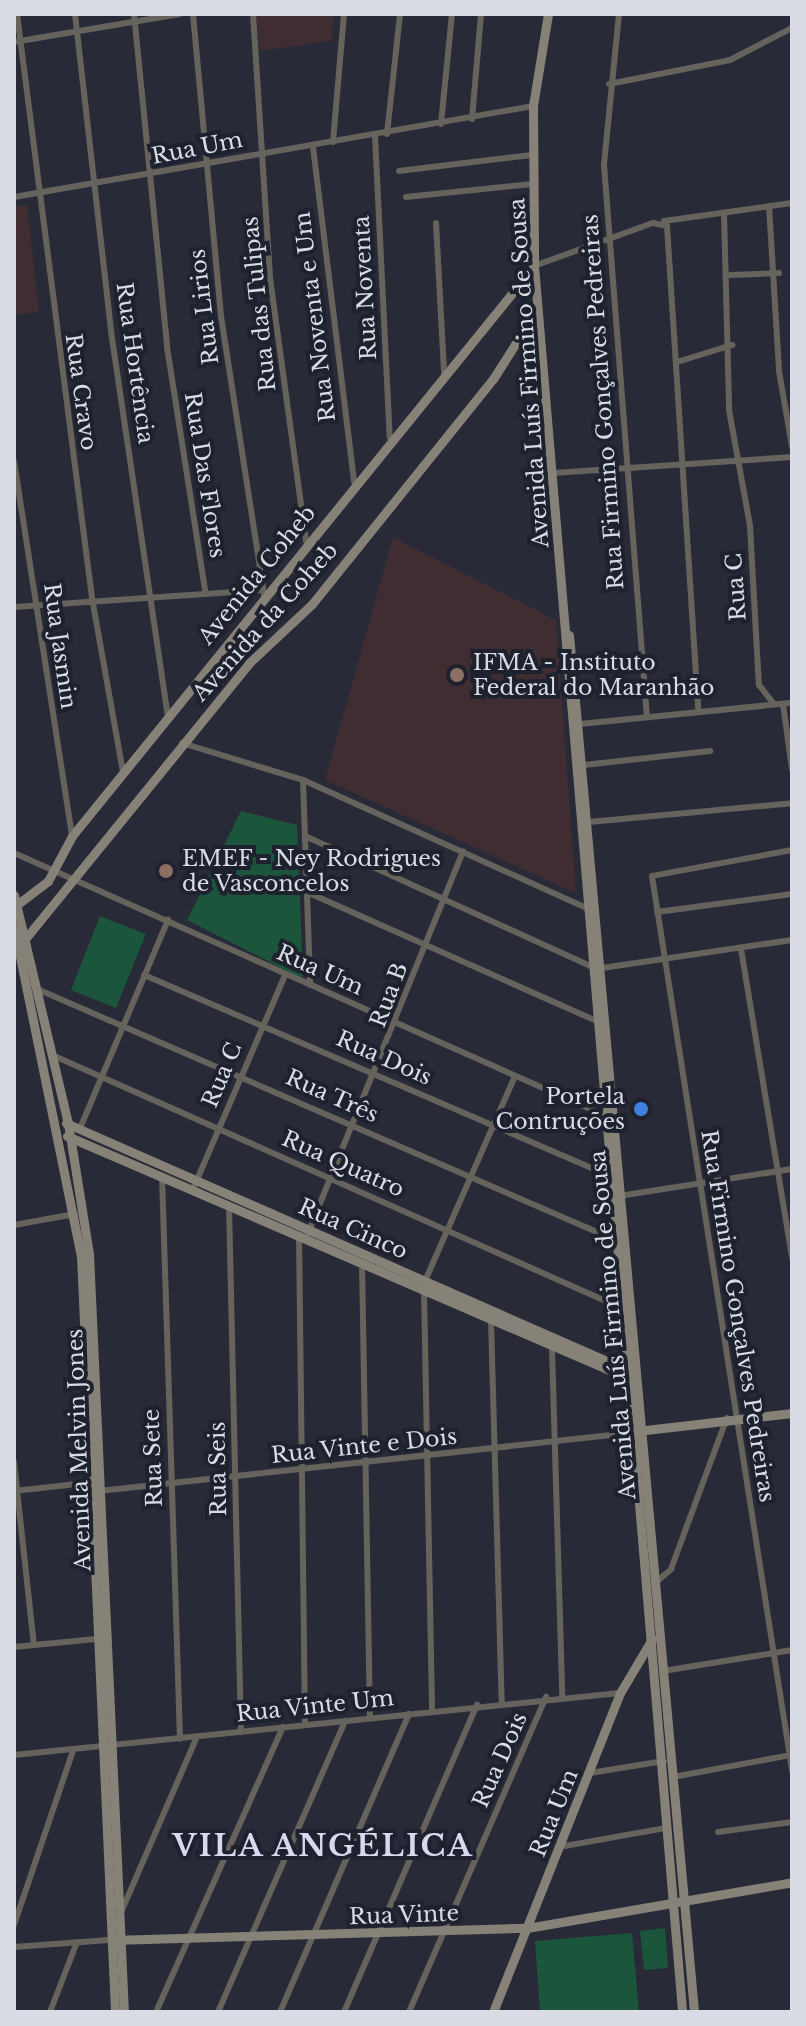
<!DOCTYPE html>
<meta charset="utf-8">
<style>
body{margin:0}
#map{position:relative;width:806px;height:2026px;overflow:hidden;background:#282a38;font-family:"Libre Baskerville",serif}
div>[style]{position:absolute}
.education>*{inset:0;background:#402d32}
.green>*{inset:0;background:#1b553b}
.street>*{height:6px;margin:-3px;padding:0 3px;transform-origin:3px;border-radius:3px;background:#66635c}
.secondary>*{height:9px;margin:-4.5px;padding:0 4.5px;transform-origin:4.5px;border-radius:4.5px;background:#878277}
.dots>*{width:22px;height:22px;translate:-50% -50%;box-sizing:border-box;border:4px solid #1e212e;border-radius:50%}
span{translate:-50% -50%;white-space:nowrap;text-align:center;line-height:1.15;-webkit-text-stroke:8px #1e212e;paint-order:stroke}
.street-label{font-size:22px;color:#dadce5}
.poi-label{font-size:22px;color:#dadce5}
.left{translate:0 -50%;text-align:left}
.right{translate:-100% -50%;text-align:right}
.district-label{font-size:30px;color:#d6daec;font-weight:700;letter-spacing:2px}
.frame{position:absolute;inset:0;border:16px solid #dadce5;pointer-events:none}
</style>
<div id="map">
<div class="education">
<div style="clip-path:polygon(256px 14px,334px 14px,331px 41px,259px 51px)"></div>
<div style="clip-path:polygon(27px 205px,39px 312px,14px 315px,14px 206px)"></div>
<div style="clip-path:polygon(393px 537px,556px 620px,576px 893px,325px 780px)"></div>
</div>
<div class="green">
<div style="clip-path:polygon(241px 811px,297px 825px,303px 979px,187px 920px)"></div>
<div style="clip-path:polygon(100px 916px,146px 934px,116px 1008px,71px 990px)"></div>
<div style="clip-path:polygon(665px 1928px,668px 1968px,644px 1970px,640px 1931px)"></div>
<div style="clip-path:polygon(632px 1933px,639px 2012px,540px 2012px,535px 1941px)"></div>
</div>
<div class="street">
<div style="left:17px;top:14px;width:589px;rotate:82.68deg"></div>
<div style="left:92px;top:598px;width:177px;rotate:79.9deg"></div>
<div style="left:75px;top:14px;width:326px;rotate:83.5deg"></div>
<div style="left:112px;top:338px;width:382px;rotate:81.6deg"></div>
<div style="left:134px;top:14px;width:335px;rotate:84.3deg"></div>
<div style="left:167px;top:347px;width:246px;rotate:81.1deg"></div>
<div style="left:193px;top:14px;width:303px;rotate:84.7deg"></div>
<div style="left:221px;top:316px;width:282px;rotate:81.2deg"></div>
<div style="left:253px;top:14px;width:265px;rotate:86.3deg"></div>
<div style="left:270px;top:278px;width:266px;rotate:82.2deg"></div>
<div style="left:619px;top:14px;width:152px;rotate:95.7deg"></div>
<div style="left:604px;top:165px;width:554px;rotate:85.55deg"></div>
<div style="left:14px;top:42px;width:168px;rotate:-9.6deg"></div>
<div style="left:609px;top:84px;width:123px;rotate:-11.2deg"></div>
<div style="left:730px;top:60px;width:70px;rotate:-27.3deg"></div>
<div style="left:472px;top:119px;width:105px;rotate:-85.1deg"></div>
<div style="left:441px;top:124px;width:111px;rotate:-84.3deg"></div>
<div style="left:387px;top:134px;width:121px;rotate:-83.8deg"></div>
<div style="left:375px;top:136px;width:302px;rotate:87.2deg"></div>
<div style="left:333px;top:142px;width:128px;rotate:-85.1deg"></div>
<div style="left:313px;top:147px;width:338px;rotate:83deg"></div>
<div style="left:399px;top:171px;width:134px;rotate:-6.9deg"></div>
<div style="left:14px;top:197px;width:527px;rotate:-9.94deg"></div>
<div style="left:406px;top:197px;width:127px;rotate:-5.9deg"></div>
<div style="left:769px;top:206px;width:165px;rotate:86.5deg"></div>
<div style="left:779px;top:371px;width:76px;rotate:80.2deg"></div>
<div style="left:724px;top:213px;width:197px;rotate:88.5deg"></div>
<div style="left:729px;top:410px;width:118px;rotate:79.7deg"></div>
<div style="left:750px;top:526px;width:159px;rotate:86.8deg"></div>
<div style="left:759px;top:685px;width:24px;rotate:52deg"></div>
<div style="left:664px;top:221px;width:129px;rotate:-8deg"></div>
<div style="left:436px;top:223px;width:150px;rotate:86.9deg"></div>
<div style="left:534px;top:266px;width:127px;rotate:-19.9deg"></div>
<div style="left:653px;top:223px;width:14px;rotate:12deg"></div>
<div style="left:667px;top:226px;width:486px;rotate:86.3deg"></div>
<div style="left:730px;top:275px;width:49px;rotate:-2.3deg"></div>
<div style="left:677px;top:362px;width:58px;rotate:-17.2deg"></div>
<div style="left:14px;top:461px;width:379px;rotate:81.2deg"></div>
<div style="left:553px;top:473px;width:240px;rotate:-3.8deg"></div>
<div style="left:14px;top:607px;width:250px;rotate:-3.9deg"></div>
<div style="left:783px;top:704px;width:66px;rotate:82.1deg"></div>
<div style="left:580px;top:724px;width:213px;rotate:-5.7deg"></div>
<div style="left:182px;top:743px;width:127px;rotate:17deg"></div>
<div style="left:303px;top:780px;width:314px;rotate:24.3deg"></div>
<div style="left:584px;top:765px;width:127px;rotate:-6.3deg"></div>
<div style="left:303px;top:780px;width:205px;rotate:88deg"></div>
<div style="left:589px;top:822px;width:204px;rotate:-5.3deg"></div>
<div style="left:305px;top:836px;width:316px;rotate:24.5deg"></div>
<div style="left:792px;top:850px;width:142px;rotate:169.5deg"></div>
<div style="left:652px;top:876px;width:905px;rotate:81.1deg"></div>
<div style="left:14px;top:853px;width:648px;rotate:23.95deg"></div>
<div style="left:309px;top:893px;width:315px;rotate:24deg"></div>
<div style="left:657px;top:912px;width:136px;rotate:-7.6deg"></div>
<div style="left:741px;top:949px;width:313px;rotate:80.6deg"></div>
<div style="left:602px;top:968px;width:192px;rotate:-8.4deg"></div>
<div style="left:144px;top:975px;width:505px;rotate:23.32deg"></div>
<div style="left:37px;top:989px;width:628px;rotate:23.46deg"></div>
<div style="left:52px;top:1055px;width:620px;rotate:23.96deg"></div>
<div style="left:81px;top:1126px;width:224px;rotate:-67.1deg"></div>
<div style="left:162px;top:1176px;width:563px;rotate:88.17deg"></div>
<div style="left:193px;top:1189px;width:233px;rotate:-66.7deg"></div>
<div style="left:619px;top:1196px;width:175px;rotate:-8.9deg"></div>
<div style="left:229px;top:1205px;width:527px;rotate:88.7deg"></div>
<div style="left:14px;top:1225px;width:62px;rotate:-10.2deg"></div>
<div style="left:308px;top:1233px;width:412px;rotate:-67.9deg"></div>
<div style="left:299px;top:1235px;width:490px;rotate:89.3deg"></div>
<div style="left:362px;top:1263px;width:454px;rotate:89deg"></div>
<div style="left:425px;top:1281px;width:224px;rotate:-66.3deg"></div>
<div style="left:424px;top:1290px;width:421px;rotate:88.9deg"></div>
<div style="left:491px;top:1320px;width:383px;rotate:88.4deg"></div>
<div style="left:552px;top:1349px;width:347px;rotate:88.3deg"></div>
<div style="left:14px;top:1462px;width:184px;rotate:83.8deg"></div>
<div style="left:14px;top:1491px;width:81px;rotate:-6.4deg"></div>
<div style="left:99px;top:1491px;width:534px;rotate:-6.23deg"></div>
<div style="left:654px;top:1584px;width:23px;rotate:-41deg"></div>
<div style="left:671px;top:1569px;width:161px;rotate:-69.7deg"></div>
<div style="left:14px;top:1647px;width:82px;rotate:-5.6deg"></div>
<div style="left:663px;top:1671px;width:131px;rotate:-9.2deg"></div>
<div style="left:14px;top:1755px;width:609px;rotate:-5.84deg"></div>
<div style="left:590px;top:1773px;width:75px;rotate:-9.2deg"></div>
<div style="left:673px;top:1777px;width:119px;rotate:-10.6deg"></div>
<div style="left:718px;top:1832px;width:75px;rotate:-7.7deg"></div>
<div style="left:559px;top:1847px;width:109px;rotate:-10.1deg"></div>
<div style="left:122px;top:1910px;width:189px;rotate:-66.6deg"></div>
<div style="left:14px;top:1925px;width:184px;rotate:-71.3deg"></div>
<div style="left:14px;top:1947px;width:95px;rotate:-4.2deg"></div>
<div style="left:50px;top:2012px;width:75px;rotate:-68.9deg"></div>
<div style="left:156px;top:2012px;width:312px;rotate:-66deg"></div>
<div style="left:218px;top:2012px;width:318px;rotate:-66.4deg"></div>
<div style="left:280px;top:2012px;width:325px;rotate:-66.6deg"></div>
<div style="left:344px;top:2012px;width:335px;rotate:-66.6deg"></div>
<div style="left:409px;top:2012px;width:344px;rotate:-66.5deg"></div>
</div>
<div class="secondary">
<div style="left:548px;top:14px;width:93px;rotate:99.3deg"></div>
<div style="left:533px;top:106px;width:160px;rotate:89.6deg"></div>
<div style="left:534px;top:266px;width:1752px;rotate:85.15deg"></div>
<div style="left:569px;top:635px;width:1383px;rotate:84.81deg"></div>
<div style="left:14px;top:895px;width:234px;rotate:76.7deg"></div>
<div style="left:68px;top:1123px;width:133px;rotate:80.9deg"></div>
<div style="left:89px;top:1254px;width:759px;rotate:87.36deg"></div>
<div style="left:14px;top:907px;width:43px;rotate:-37.4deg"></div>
<div style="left:48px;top:881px;width:51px;rotate:-61.9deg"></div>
<div style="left:72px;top:836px;width:734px;rotate:-50.97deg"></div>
<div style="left:14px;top:927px;width:336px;rotate:78.5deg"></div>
<div style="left:81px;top:1256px;width:757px;rotate:87.42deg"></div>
<div style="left:25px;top:939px;width:355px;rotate:-50.9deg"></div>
<div style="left:249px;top:663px;width:86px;rotate:-43.1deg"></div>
<div style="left:312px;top:604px;width:289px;rotate:-51.2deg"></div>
<div style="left:493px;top:379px;width:82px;rotate:-57.5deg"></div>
<div style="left:66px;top:1123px;width:613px;rotate:23.76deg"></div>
<div style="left:67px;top:1136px;width:613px;rotate:23.35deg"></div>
<div style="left:637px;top:1431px;width:156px;rotate:-6.6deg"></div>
<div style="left:112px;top:1940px;width:415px;rotate:-1.7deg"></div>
<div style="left:527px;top:1928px;width:269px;rotate:-9.8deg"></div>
<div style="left:493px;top:2012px;width:343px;rotate:-68.3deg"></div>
<div style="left:620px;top:1693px;width:63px;rotate:-59.3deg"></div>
</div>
<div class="dots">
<div style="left:457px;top:675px;background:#8d6e63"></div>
<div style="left:166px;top:871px;background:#8d6e63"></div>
<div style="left:641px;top:1109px;background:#3f7fe0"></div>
</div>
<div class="street-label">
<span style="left:197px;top:148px;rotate:-11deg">Rua Um</span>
<span style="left:365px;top:288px;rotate:-93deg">Rua Noventa</span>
<span style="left:259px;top:304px;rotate:-96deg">Rua das Tulipas</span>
<span style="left:204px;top:307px;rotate:-97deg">Rua Lirios</span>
<span style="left:315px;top:317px;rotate:-97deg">Rua Noventa e Um</span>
<span style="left:135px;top:363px;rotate:82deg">Rua Hortência</span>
<span style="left:529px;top:373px;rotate:-94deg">Avenida Luís Firmino de Sousa</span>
<span style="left:81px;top:392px;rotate:82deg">Rua Cravo</span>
<span style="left:603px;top:402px;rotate:-94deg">Rua Firmino Gonçalves Pedreiras</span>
<span style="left:205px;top:475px;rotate:81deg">Rua Das Flores</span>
<span style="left:257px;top:575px;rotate:-51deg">Avenida Coheb</span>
<span style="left:736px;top:587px;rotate:-94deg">Rua C</span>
<span style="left:265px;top:622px;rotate:-48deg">Avenida da Coheb</span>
<span style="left:60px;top:646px;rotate:82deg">Rua Jasmin</span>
<span style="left:320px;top:970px;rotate:24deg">Rua Um</span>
<span style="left:389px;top:995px;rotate:-69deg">Rua B</span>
<span style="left:384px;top:1058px;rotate:24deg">Rua Dois</span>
<span style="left:222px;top:1075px;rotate:-67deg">Rua C</span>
<span style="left:332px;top:1096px;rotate:24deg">Rua Três</span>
<span style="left:343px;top:1164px;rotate:24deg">Rua Quatro</span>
<span style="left:353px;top:1229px;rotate:24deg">Rua Cinco</span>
<span style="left:738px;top:1316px;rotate:81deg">Rua Firmino Gonçalves Pedreiras</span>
<span style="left:613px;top:1325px;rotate:-95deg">Avenida Luís Firmino de Sousa</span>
<span style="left:364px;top:1446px;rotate:-6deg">Rua Vinte e Dois</span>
<span style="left:79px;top:1450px;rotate:-92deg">Avenida Melvin Jones</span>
<span style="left:153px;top:1458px;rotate:-92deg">Rua Sete</span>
<span style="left:218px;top:1469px;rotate:-91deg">Rua Seis</span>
<span style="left:315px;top:1706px;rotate:-6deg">Rua Vinte Um</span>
<span style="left:500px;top:1760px;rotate:-66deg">Rua Dois</span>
<span style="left:554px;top:1813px;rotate:-68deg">Rua Um</span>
<span style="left:404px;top:1915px;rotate:-2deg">Rua Vinte</span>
</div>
<div class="poi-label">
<span class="left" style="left:473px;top:675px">IFMA - Instituto<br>Federal do Maranhão</span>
<span class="left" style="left:182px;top:871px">EMEF - Ney Rodrigues<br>de Vasconcelos</span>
<span class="right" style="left:625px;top:1109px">Portela<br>Contruções</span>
</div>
<div class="district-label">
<span style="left:323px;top:1846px">VILA ANGÉLICA</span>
</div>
<div class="frame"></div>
</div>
